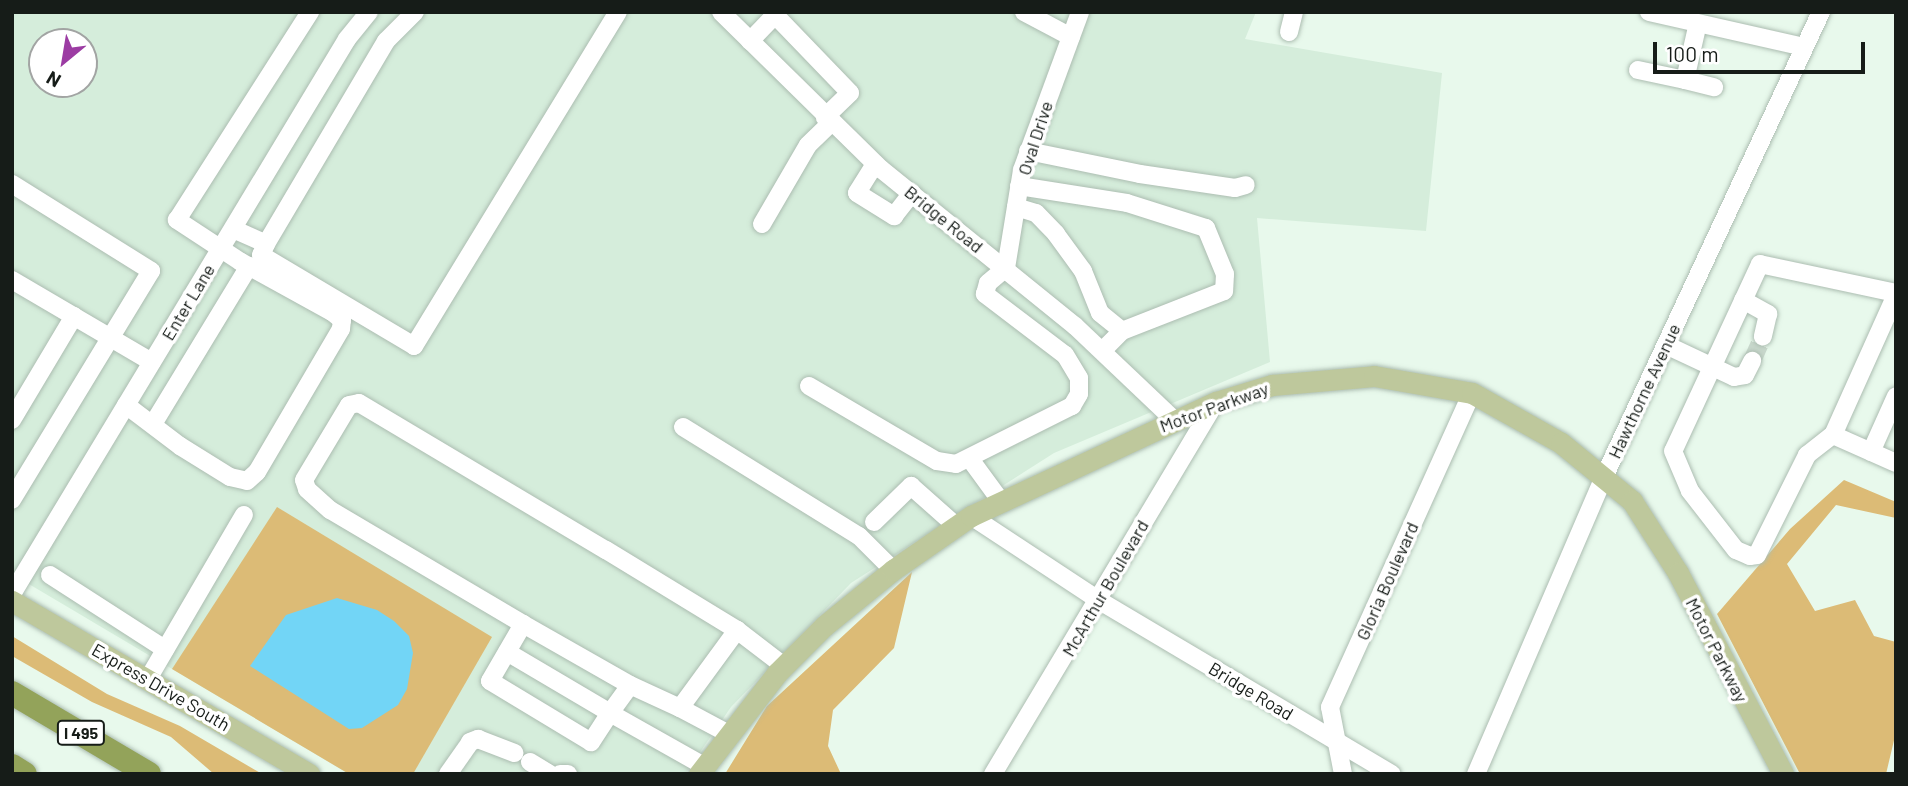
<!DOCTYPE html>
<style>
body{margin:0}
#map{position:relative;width:1908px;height:786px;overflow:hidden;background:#e8f9ec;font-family:Barlow,sans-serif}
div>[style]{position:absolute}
.built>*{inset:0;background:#d5eddb}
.green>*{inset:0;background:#dcbb76}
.water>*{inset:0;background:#72d5f6}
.minor-tunnel>*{height:18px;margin-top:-9px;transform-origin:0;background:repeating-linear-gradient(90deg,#c8d8cc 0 18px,transparent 0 27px)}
.roads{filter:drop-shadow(0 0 2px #acbdb1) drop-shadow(0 0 2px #acbdb1)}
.minor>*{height:18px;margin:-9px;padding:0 9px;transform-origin:9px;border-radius:9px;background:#fff}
.major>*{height:21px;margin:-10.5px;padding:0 10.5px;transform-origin:10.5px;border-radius:10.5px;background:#bec89c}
.highway>*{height:24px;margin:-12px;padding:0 12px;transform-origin:12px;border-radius:12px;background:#93a35a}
span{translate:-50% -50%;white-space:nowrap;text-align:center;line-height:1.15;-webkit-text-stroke:7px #fff;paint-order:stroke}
.shield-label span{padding:2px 5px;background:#fff;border:2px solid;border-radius:5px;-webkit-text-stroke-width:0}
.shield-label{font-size:16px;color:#161c18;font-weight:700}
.street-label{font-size:18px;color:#161c18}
.frame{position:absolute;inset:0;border:14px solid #161c18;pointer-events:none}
.north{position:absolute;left:28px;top:28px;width:70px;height:70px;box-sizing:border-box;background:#fff;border:2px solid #a2a4a3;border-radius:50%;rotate:210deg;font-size:19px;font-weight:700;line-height:28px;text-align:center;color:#161c18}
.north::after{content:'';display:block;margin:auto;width:24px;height:32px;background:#9c3ca3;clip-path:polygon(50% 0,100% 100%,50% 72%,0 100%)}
.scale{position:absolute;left:1653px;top:42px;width:212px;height:32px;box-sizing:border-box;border:4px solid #161c18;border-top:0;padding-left:9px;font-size:21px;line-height:24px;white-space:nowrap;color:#161c18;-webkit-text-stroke:5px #fff;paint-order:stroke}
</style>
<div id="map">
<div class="built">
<div style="clip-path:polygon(evenodd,12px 12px,1256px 12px,1245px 39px,1442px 73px,1426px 231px,1257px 218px,1270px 362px,1054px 453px,851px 583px,731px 707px,685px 774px,349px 774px,12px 574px,12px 12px,42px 42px,84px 42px,84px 84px,42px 84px,42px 42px)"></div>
</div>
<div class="green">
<div style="clip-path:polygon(1844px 480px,1896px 502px,1896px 518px,1836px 505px,1787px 564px,1815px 611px,1855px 600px,1874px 636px,1896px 642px,1896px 732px,1886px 774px,1800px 774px,1717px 614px,1790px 529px)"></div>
<div style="clip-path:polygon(277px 507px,492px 637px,413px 774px,349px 774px,172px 669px)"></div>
<div style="clip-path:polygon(912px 572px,894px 648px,833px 710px,828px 746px,841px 774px,725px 774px,767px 706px)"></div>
<div style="clip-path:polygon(12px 636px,107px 694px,180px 726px,262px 774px,214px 774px,171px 737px,92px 702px,12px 656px)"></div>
</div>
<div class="water">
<div style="clip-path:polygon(337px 598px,377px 610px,394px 621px,409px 636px,413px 653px,407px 689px,398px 705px,362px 728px,349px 729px,250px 666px,286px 615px)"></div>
</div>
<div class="minor-tunnel">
<div style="left:1752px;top:361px;width:27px;rotate:-66deg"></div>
</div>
<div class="roads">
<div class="minor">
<div style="left:721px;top:12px;width:224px;rotate:44.5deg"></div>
<div style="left:881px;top:169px;width:250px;rotate:39deg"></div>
<div style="left:1075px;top:326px;width:135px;rotate:43.5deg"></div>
<div style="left:1024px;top:12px;width:53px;rotate:28deg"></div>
<div style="left:1649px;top:12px;width:159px;rotate:12.7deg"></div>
<div style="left:1289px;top:32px;width:21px;rotate:-76deg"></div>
<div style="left:750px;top:41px;width:36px;rotate:-46deg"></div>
<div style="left:775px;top:15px;width:108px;rotate:46.1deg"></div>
<div style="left:850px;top:93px;width:35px;rotate:136deg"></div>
<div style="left:1638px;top:70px;width:48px;rotate:12deg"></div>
<div style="left:1685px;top:80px;width:58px;rotate:-77.2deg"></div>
<div style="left:1685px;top:80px;width:30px;rotate:14deg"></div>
<div style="left:1028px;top:151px;width:114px;rotate:11.6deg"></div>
<div style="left:1140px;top:174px;width:96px;rotate:8.4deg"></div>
<div style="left:1235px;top:188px;width:11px;rotate:-15deg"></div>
<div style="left:875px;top:164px;width:34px;rotate:122deg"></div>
<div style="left:857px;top:193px;width:44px;rotate:31.9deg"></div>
<div style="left:894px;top:216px;width:29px;rotate:-52deg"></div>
<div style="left:12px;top:184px;width:164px;rotate:32deg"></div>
<div style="left:151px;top:271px;width:268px;rotate:121.3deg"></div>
<div style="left:1019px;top:186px;width:109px;rotate:8.9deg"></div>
<div style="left:1127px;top:203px;width:83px;rotate:17.6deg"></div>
<div style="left:1206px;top:228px;width:50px;rotate:67.6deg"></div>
<div style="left:1225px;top:274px;width:17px;rotate:93deg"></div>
<div style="left:1224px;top:291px;width:110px;rotate:158.6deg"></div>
<div style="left:1122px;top:331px;width:28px;rotate:135deg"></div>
<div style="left:1016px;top:207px;width:21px;rotate:17deg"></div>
<div style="left:1036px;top:213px;width:29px;rotate:46deg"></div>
<div style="left:1056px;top:234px;width:46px;rotate:53.9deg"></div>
<div style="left:1083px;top:271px;width:45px;rotate:68deg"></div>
<div style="left:1100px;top:313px;width:28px;rotate:39deg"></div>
<div style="left:762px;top:224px;width:91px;rotate:-59.8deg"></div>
<div style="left:808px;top:145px;width:32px;rotate:-44deg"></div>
<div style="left:233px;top:229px;width:36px;rotate:24deg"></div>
<div style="left:266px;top:244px;width:12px;rotate:114deg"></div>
<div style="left:261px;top:255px;width:178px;rotate:30.7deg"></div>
<div style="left:414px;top:346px;width:391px;rotate:-58.6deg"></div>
<div style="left:266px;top:244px;width:236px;rotate:-59.4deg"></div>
<div style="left:386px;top:41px;width:41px;rotate:-45deg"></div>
<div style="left:1006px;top:268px;width:99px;rotate:-80.7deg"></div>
<div style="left:1022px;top:170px;width:168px;rotate:-69.8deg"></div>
<div style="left:12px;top:280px;width:162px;rotate:30.4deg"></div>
<div style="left:1896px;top:293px;width:139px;rotate:-168deg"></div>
<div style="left:1760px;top:264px;width:206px;rotate:114.9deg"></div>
<div style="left:1673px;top:451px;width:43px;rotate:67deg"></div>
<div style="left:1690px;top:491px;width:75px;rotate:52.1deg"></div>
<div style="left:1736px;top:550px;width:15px;rotate:23deg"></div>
<div style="left:1750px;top:556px;width:7px;rotate:-8deg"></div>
<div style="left:1757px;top:555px;width:112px;rotate:-63.4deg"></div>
<div style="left:1807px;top:455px;width:33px;rotate:-38deg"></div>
<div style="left:1833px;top:435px;width:69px;rotate:24deg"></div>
<div style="left:1743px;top:300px;width:29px;rotate:29deg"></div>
<div style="left:1768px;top:314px;width:23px;rotate:103deg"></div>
<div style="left:1666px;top:345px;width:75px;rotate:25.2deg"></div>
<div style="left:1734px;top:377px;width:11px;rotate:-10deg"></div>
<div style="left:1745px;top:375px;width:16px;rotate:-63deg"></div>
<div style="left:809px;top:386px;width:148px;rotate:30.4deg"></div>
<div style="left:937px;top:461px;width:19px;rotate:9deg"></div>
<div style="left:956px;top:464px;width:130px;rotate:-26.6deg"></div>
<div style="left:1072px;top:406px;width:14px;rotate:-60deg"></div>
<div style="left:1079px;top:394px;width:16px;rotate:-90deg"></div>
<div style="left:1079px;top:378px;width:27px;rotate:-121deg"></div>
<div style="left:1065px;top:355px;width:101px;rotate:-142.7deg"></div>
<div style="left:985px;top:294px;width:11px;rotate:-75deg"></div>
<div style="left:988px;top:283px;width:23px;rotate:-40deg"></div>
<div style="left:126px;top:405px;width:68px;rotate:37.2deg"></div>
<div style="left:180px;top:446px;width:59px;rotate:31.8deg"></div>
<div style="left:230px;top:477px;width:17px;rotate:13deg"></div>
<div style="left:247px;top:481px;width:13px;rotate:-42deg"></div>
<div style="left:257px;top:472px;width:166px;rotate:-59.6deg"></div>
<div style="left:341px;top:329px;width:9px;rotate:-84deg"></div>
<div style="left:342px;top:320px;width:13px;rotate:-141deg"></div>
<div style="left:332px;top:312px;width:104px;rotate:-151.2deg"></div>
<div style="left:241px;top:262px;width:77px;rotate:-146.7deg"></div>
<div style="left:177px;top:220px;width:247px;rotate:-57.4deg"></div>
<div style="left:12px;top:420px;width:121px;rotate:-59.2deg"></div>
<div style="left:153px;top:424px;width:185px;rotate:-58.7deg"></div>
<div style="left:683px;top:427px;width:207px;rotate:31.8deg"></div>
<div style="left:859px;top:536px;width:48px;rotate:45deg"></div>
<div style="left:1833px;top:435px;width:154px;rotate:-65.8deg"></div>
<div style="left:1871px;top:452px;width:61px;rotate:-65.9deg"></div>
<div style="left:970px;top:459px;width:51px;rotate:53.8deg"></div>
<div style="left:971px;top:516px;width:154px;rotate:33.4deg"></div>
<div style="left:1100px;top:601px;width:339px;rotate:30.7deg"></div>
<div style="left:874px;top:522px;width:52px;rotate:-44.2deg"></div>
<div style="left:911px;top:486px;width:60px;rotate:41.6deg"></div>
<div style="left:50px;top:575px;width:137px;rotate:32.8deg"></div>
<div style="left:12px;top:594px;width:648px;rotate:-58.88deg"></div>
<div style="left:347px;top:39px;width:35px;rotate:-51deg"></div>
<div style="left:523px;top:624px;width:123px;rotate:29.7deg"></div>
<div style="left:507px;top:652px;width:120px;rotate:30.6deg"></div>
<div style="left:610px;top:713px;width:34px;rotate:-54deg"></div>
<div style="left:630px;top:685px;width:55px;rotate:24.7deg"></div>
<div style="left:680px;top:708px;width:97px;rotate:-53.8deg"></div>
<div style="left:148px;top:679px;width:190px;rotate:-59.7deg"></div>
<div style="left:680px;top:708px;width:53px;rotate:28deg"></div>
<div style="left:530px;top:762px;width:23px;rotate:31deg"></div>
<div style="left:704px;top:766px;width:108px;rotate:-150.6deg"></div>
<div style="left:610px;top:713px;width:35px;rotate:123deg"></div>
<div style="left:591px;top:742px;width:118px;rotate:-148.9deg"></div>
<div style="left:490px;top:681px;width:66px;rotate:-59.9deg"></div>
<div style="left:523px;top:624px;width:224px;rotate:-149.4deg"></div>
<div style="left:330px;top:510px;width:31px;rotate:-138deg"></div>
<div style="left:307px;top:489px;width:9px;rotate:-108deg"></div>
<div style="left:304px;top:480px;width:87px;rotate:-59deg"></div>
<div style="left:349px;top:405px;width:10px;rotate:-11deg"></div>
<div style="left:359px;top:403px;width:287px;rotate:30.8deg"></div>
<div style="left:606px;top:550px;width:153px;rotate:31.4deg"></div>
<div style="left:737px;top:630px;width:59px;rotate:37.5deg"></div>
<div style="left:448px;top:774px;width:39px;rotate:-55deg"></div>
<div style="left:470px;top:742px;width:9px;rotate:-21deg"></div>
<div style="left:478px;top:739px;width:39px;rotate:21deg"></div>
<div style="left:560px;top:774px;width:8px"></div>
<div style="left:993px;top:774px;width:434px;rotate:-59.1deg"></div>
<div style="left:1343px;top:774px;width:68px;rotate:-101deg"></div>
<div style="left:1330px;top:707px;width:345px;rotate:-65.7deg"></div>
<div style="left:1476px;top:774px;width:326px;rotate:-66.7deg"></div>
<div style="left:1605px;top:475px;width:511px;rotate:-64.99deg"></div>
</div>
<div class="major">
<div style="left:12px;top:601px;width:344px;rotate:30.2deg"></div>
<div style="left:699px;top:774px;width:128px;rotate:-52.3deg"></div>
<div style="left:777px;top:673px;width:66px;rotate:-45deg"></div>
<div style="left:824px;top:626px;width:89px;rotate:-39.1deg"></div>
<div style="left:893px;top:570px;width:95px;rotate:-34.7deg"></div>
<div style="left:971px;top:516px;width:270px;rotate:-25deg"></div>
<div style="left:1216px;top:402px;width:59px;rotate:-16.9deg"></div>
<div style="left:1272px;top:385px;width:102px;rotate:-5deg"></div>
<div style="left:1374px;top:376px;width:99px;rotate:9.8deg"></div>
<div style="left:1472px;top:393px;width:102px;rotate:29.3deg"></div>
<div style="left:1561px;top:443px;width:92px;rotate:39.2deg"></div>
<div style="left:1632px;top:501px;width:85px;rotate:57.4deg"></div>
<div style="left:1678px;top:573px;width:227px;rotate:62.4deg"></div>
</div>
<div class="highway">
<div style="left:12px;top:693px;width:159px;rotate:30.6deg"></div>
<div style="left:12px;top:766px;width:15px;rotate:32deg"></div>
</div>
</div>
<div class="shield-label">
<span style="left:81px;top:733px">I 495</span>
</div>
<div class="street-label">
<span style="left:1035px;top:138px;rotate:-72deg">Oval Drive</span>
<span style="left:944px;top:219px;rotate:39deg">Bridge Road</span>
<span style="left:188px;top:302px;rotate:-59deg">Enter Lane</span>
<span style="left:1644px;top:391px;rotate:-65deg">Hawthorne Avenue</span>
<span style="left:1214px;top:407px;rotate:-20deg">Motor Parkway</span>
<span style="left:1387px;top:581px;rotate:-66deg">Gloria Boulevard</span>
<span style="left:1105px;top:588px;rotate:-60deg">McArthur Boulevard</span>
<span style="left:1717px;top:650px;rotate:63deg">Motor Parkway</span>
<span style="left:161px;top:687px;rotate:30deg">Express Drive South</span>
<span style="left:1251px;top:691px;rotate:31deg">Bridge Road</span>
</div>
<div class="frame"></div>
<div class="north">N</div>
<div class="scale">100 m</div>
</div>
